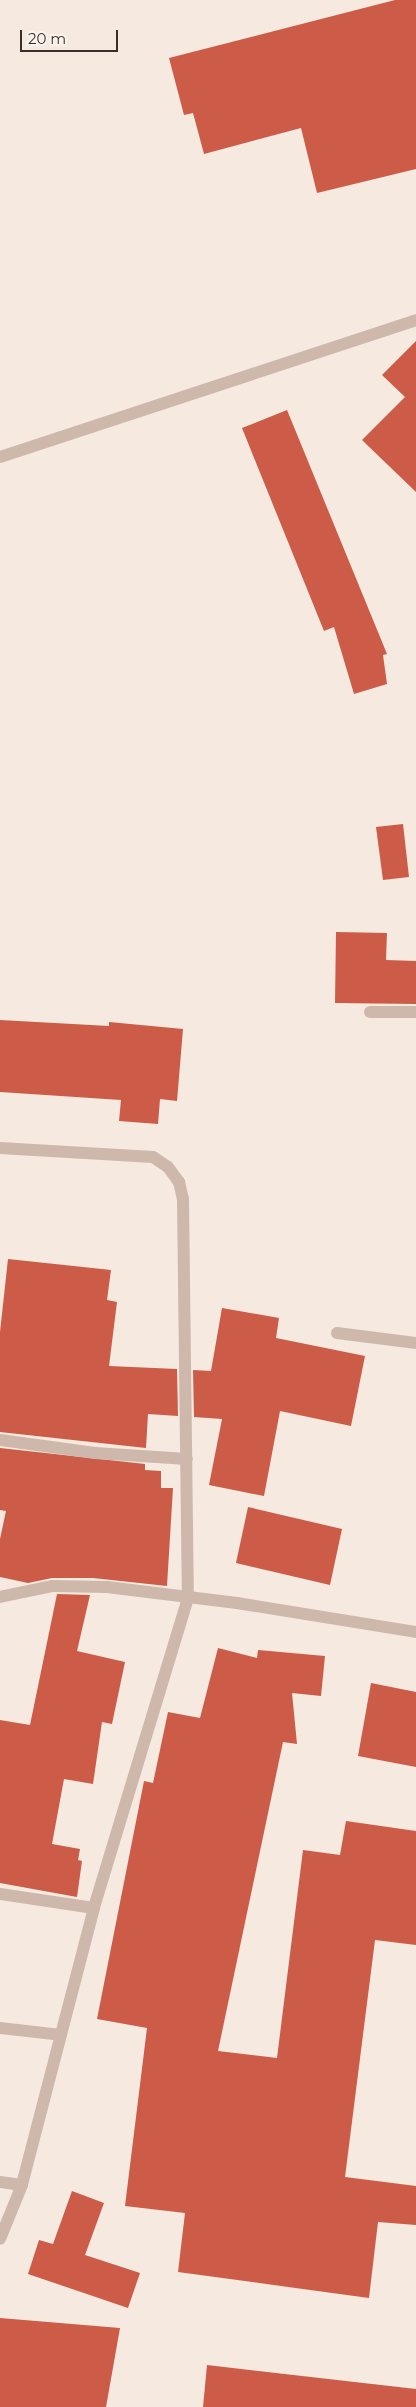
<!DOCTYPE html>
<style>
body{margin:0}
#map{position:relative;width:416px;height:2407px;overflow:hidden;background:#f5e9e0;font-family:Montserrat,sans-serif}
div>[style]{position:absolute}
.building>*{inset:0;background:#cc5c47}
.street>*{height:12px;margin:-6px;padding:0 6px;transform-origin:6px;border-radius:6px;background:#ceb8ab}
span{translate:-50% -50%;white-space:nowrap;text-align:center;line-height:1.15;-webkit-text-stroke:4.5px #fbf4ed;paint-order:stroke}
.scale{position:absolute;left:20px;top:30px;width:98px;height:22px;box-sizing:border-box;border:2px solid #3b2e2a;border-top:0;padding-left:6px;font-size:15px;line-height:18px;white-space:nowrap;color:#3b2e2a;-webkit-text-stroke:4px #fbf4ed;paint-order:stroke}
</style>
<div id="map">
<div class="building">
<div style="clip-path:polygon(395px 0,416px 0,416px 169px,317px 193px,301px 128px,204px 154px,193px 113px,184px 115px,169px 58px)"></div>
<div style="clip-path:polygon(416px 341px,416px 492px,362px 440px,405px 397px,382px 375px)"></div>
<div style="clip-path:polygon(287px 410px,387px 654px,383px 655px,387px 684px,354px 694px,334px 627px,324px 631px,242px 428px)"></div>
<div style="clip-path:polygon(403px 824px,409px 877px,383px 880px,376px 827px)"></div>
<div style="clip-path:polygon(336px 932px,387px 933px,386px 960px,416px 961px,416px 1004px,335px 1003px)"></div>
<div style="clip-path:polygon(0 1020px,109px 1026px,109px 1022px,183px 1029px,177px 1101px,160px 1099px,158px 1124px,119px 1121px,121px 1100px,0 1092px)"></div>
<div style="clip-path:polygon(8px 1259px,111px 1270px,107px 1300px,117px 1302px,109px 1366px,177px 1369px,178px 1416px,148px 1414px,146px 1448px,0 1432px,0 1332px)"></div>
<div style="clip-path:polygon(222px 1308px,279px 1318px,276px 1338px,365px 1356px,351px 1426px,280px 1411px,264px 1496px,209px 1485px,222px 1419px,194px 1417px,193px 1370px,211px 1371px)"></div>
<div style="clip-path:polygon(0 1448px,145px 1464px,145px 1470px,161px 1471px,161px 1488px,173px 1488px,167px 1586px,93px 1578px,52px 1578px,28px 1583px,0 1577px,0 1539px,6px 1511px,0 1510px)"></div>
<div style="clip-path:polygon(248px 1507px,342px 1529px,330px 1585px,236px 1563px)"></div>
<div style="clip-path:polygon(57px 1594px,90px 1595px,77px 1651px,125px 1662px,112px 1724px,102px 1722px,93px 1784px,64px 1779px,52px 1844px,80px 1849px,78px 1860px,82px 1861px,77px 1897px,0 1883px,0 1720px,30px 1725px)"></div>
<div style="clip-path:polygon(218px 1648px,257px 1658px,258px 1650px,325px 1656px,321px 1696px,292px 1693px,297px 1744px,283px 1742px,218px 2051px,277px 2058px,303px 1850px,340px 1855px,346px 1821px,416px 1831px,416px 1945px,375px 1940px,345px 2177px,416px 2186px,416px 2225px,378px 2222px,369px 2298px,178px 2272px,185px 2213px,125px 2206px,147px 2028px,97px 2019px,144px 1781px,153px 1783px,168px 1712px,200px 1718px)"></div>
<div style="clip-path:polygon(371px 1683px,416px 1692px,416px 1767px,358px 1756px)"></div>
<div style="clip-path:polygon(72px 2191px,104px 2203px,85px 2255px,140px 2273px,128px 2308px,28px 2274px,39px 2240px,53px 2244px)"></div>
<div style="clip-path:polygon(0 2318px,120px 2328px,106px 2407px,0 2407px)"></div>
<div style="clip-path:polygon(207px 2365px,416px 2389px,416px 2407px,203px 2407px)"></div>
</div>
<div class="street">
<div style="left:0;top:457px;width:438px;rotate:-18.2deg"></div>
<div style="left:370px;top:1012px;width:46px"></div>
<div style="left:0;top:1148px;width:153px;rotate:3.4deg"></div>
<div style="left:153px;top:1157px;width:18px;rotate:34deg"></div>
<div style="left:168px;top:1167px;width:19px;rotate:54deg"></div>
<div style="left:179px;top:1182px;width:17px;rotate:77deg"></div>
<div style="left:183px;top:1199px;width:399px;rotate:89.3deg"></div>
<div style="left:188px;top:1598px;width:324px;rotate:106.9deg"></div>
<div style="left:94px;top:1908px;width:286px;rotate:104.6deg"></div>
<div style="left:22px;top:2185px;width:58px;rotate:112.2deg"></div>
<div style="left:337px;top:1333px;width:80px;rotate:7.2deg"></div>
<div style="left:0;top:1440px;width:96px;rotate:7.8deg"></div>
<div style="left:95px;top:1453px;width:92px;rotate:3.7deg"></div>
<div style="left:0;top:1597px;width:53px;rotate:-11.9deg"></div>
<div style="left:52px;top:1586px;width:55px;rotate:1deg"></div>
<div style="left:107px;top:1587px;width:131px;rotate:7deg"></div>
<div style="left:237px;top:1603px;width:181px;rotate:9.2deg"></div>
<div style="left:0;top:1894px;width:95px;rotate:8.5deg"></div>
<div style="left:0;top:2028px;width:61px;rotate:6.5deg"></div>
<div style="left:0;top:2182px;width:22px;rotate:8deg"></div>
</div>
<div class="scale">20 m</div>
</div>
